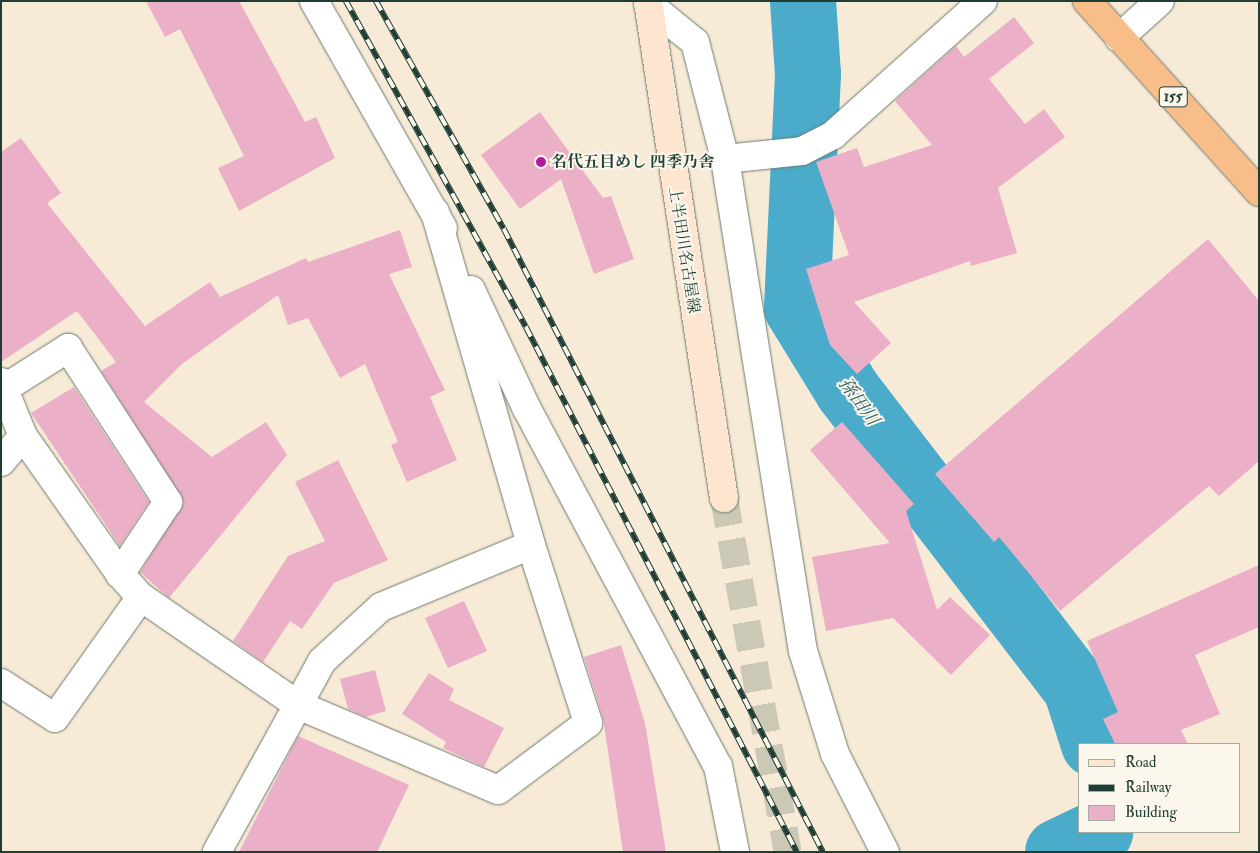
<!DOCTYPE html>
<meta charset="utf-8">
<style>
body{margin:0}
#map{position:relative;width:1260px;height:853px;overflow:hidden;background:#f7ebd7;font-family:"IM FELL Double Pica","Noto Serif JP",serif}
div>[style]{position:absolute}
.river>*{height:66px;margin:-33px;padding:0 33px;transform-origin:33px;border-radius:33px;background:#4babca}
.building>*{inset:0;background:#ebafc7}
.secondary-tunnel>*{height:28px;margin-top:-14px;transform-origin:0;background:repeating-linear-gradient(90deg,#ccc8b6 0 28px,transparent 0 42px)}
.roads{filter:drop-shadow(0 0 1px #6b7a6d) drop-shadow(0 0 1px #6b7a6d)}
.street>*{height:28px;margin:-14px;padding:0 14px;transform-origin:14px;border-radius:14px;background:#fff}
.secondary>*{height:28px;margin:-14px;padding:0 14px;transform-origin:14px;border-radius:14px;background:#fde5d0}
.highway>*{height:28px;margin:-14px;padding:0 14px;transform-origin:14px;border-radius:14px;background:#f9bd89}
.rail>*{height:5.5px;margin-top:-2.75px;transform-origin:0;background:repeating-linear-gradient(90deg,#fbf7ec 0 11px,#1f3d34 0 22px);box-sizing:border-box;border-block:1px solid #1f3d34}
.dots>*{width:14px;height:14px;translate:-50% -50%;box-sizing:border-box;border:2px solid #fbf7ec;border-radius:50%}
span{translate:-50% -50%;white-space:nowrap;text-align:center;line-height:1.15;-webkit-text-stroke:4px #fbf7ec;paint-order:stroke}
.shield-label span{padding:1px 4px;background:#fbf7ec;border:1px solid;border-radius:4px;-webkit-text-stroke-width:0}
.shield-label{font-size:15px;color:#1f3d34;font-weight:700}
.poi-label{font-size:16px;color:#1f3d34;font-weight:700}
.left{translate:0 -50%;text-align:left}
.street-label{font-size:16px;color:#1f3d34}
.water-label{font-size:18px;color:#2c5e61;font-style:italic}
.frame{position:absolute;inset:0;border:2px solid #1f3d34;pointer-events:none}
.legend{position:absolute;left:1078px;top:743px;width:162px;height:90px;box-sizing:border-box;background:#fbf7ec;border:1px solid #a3ada2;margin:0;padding:6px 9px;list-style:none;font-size:15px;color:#1f3d34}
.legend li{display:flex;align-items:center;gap:10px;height:25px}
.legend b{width:25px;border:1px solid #a3ada2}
</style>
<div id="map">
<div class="river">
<div style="left:803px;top:1px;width:73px;rotate:86.1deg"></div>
<div style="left:808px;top:74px;width:234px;rotate:92.7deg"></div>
<div style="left:797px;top:308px;width:97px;rotate:58.4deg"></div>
<div style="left:848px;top:391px;width:374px;rotate:52.5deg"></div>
<div style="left:1076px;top:688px;width:59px;rotate:72.2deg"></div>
<div style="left:1058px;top:852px;width:47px;rotate:-25.5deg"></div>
</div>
<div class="building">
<div style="clip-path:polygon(146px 1px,239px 1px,305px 122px,316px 117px,335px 158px,239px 211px,218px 168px,244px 156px,180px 29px,165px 37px)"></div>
<div style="clip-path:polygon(1014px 17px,1034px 43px,989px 79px,1025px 124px,1044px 109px,1065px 137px,998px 188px,1017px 253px,971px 266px,970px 261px,854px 302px,891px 343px,857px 374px,830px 345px,806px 269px,849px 255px,816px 162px,857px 148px,864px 167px,932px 145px,895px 101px,956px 46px,964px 57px)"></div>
<div style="clip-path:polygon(540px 112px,603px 198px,611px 196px,634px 259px,594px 274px,561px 179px,520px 209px,481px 155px)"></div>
<div style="clip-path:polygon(21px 138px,61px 193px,47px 203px,145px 326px,210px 282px,220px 297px,306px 258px,308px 262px,400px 230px,412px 267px,389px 274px,445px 390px,430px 397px,457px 460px,407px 482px,391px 445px,398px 442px,365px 364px,340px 378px,308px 318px,288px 325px,278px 295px,182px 364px,144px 402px,212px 457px,266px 422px,287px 455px,169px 598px,140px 572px,184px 502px,101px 371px,116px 362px,77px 311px,1px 362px,1px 152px)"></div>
<div style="clip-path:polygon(1208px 239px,1259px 301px,1259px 461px,1219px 496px,1209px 486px,1060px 611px,999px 537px,994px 542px,935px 474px)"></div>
<div style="clip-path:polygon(74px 387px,149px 502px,120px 546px,31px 413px)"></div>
<div style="clip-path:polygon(842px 422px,914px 504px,906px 511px,937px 610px,950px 597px,990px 635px,951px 675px,893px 618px,826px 631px,812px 557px,890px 543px,810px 450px)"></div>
<div style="clip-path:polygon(338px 460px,388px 560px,334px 583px,302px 629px,290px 621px,263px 662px,233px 641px,288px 556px,325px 541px,295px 482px)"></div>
<div style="clip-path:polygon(1259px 565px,1259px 627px,1195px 655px,1220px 714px,1181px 730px,1188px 744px,1115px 744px,1103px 719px,1118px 712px,1087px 641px)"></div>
<div style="clip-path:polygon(464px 601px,487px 651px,448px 668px,425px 618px)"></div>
<div style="clip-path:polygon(621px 645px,645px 723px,666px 852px,623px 852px,603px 718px,584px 657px)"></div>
<div style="clip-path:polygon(375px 670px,386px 711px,366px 717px,348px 709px,340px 679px)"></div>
<div style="clip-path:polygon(429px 673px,454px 689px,449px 700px,504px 728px,484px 767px,443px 748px,446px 742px,402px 714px)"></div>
<div style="clip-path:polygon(298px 736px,409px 785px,377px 852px,239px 852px)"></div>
</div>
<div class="secondary-tunnel">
<div style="left:724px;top:498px;width:360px;rotate:79.8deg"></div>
</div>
<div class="roads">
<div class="street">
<div style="left:314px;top:1px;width:261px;rotate:60.4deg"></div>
<div style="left:648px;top:4px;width:60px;rotate:39deg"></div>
<div style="left:695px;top:42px;width:121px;rotate:75.6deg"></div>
<div style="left:725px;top:159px;width:498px;rotate:81deg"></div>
<div style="left:803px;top:651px;width:108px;rotate:72.7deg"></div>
<div style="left:835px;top:754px;width:110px;rotate:63deg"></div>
<div style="left:1119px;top:38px;width:55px;rotate:-42.1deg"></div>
<div style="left:725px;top:159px;width:77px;rotate:-5.9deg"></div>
<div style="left:802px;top:151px;width:35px;rotate:-27deg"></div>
<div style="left:833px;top:135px;width:201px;rotate:-41.8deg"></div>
<div style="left:435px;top:212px;width:347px;rotate:73.9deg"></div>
<div style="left:531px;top:545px;width:187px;rotate:72.2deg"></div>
<div style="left:588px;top:723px;width:112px;rotate:143.3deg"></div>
<div style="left:498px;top:790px;width:217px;rotate:-157deg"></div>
<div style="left:298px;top:705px;width:50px;rotate:-61.4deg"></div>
<div style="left:322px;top:661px;width:80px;rotate:-42.5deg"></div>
<div style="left:381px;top:607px;width:162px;rotate:-22.5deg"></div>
<div style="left:471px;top:290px;width:132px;rotate:64.8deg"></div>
<div style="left:527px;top:409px;width:405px;rotate:61.9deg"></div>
<div style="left:718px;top:766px;width:88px;rotate:78.8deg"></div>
<div style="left:1px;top:382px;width:58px;rotate:67.8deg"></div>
<div style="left:23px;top:436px;width:169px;rotate:54.9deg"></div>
<div style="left:120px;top:574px;width:31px;rotate:48deg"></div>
<div style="left:141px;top:597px;width:191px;rotate:34.5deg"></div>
<div style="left:298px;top:705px;width:168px;rotate:118.9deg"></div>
<div style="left:5px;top:388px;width:75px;rotate:-32.4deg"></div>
<div style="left:68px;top:348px;width:184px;rotate:57deg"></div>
<div style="left:168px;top:502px;width:87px;rotate:123.7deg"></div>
<div style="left:1px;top:462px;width:34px;rotate:-50deg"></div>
<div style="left:1px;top:683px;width:64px;rotate:32.9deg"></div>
<div style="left:55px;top:718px;width:148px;rotate:-54.6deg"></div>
</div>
<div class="secondary">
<div style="left:648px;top:1px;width:503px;rotate:81.31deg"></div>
</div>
<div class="highway">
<div style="left:1087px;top:1px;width:257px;rotate:48deg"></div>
</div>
</div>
<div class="rail">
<div style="left:346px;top:1px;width:372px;rotate:61.1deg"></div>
<div style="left:526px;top:327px;width:591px;rotate:62.7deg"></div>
<div style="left:376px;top:1px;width:261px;rotate:60.7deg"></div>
<div style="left:504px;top:229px;width:700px;rotate:62.89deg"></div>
</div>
<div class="dots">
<div style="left:541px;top:162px;background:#b5179e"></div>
</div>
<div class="shield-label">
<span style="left:1173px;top:97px">155</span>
</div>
<div class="poi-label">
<span class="left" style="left:551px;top:162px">名代五目めし 四季乃舎</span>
</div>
<div class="street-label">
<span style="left:684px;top:250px;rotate:81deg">上半田川名古屋線</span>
</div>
<div class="water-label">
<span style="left:858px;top:402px;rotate:54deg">孫田川</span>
</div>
<div class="frame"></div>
<ul class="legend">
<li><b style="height:6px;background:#fde5d0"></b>Road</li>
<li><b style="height:6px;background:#1f3d34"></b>Railway</li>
<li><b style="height:14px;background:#ebafc7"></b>Building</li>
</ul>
</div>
